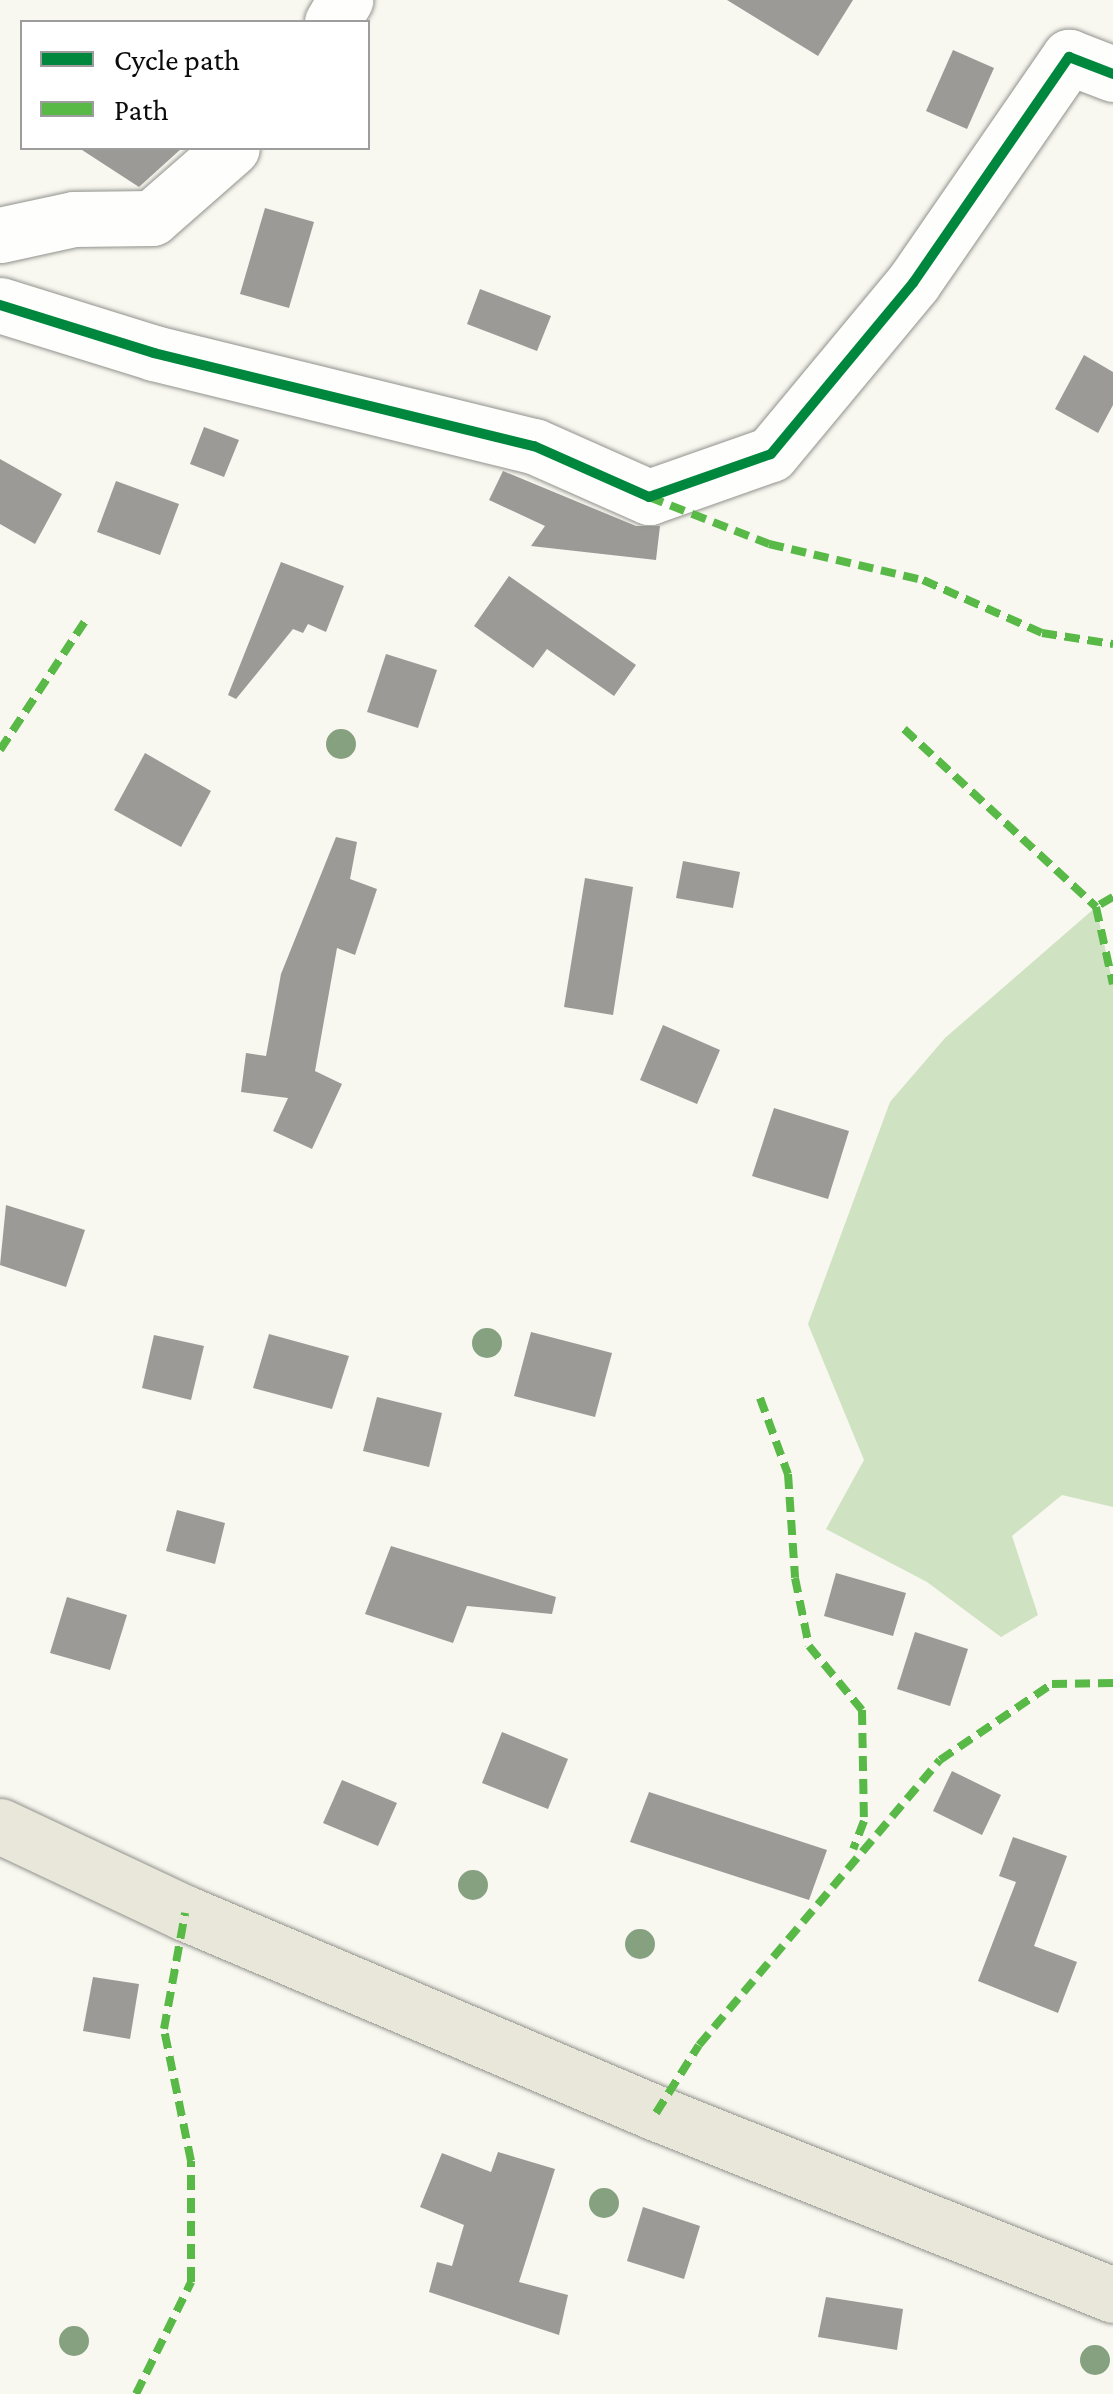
<!DOCTYPE html>
<style>
body{margin:0}
#map{position:relative;width:1113px;height:2394px;overflow:hidden;background:#f8f8f0;font-family:"Crimson Pro",serif}
div>[style]{position:absolute}
.forest>*{inset:0;background:#cfe2c2}
.building>*{inset:0;background:#9b9a96}
.roads{filter:drop-shadow(0 0 2px #92928e) drop-shadow(0 0 2px #92928e)}
.minor>*{height:55px;margin:-27.5px;padding:0 27.5px;transform-origin:27.5px;border-radius:27.5px;background:#fefefd}
.major>*{height:55px;margin:-27.5px;padding:0 27.5px;transform-origin:27.5px;border-radius:27.5px;background:#e9e7da}
.quiet>*{height:8px;margin-top:-4px;transform-origin:0;background:repeating-linear-gradient(90deg,#58b947 0 15px,transparent 0 23px)}
.cycleway>*{height:10px;margin:-5px;padding:0 5px;transform-origin:5px;border-radius:5px;background:#00873e}
.trees>*{width:30px;height:30px;margin:-15px;border-radius:50%;background:#86a180}
span{translate:-50% -50%;white-space:nowrap;text-align:center;line-height:1.15;-webkit-text-stroke:10px #fff;paint-order:stroke}
.legend{position:absolute;left:20px;top:20px;width:350px;height:130px;box-sizing:border-box;background:#fff;border:2px solid #9d9d9d;margin:0;padding:12px 18px;list-style:none;font-size:30px;color:#0b0b0b}
.legend li{display:flex;align-items:center;gap:20px;height:50px}
.legend b{width:50px;border:2px solid #9d9d9d}
</style>
<div id="map">
<div class="forest">
<div style="clip-path:polygon(1096px 907px,1113px 984px,1113px 1507px,1062px 1495px,1012px 1536px,1038px 1615px,1001px 1637px,927px 1582px,826px 1529px,864px 1460px,808px 1324px,890px 1102px,945px 1038px)"></div>
</div>
<div class="building">
<div style="clip-path:polygon(727px 0,853px 0,818px 56px)"></div>
<div style="clip-path:polygon(953px 50px,994px 68px,967px 129px,926px 111px)"></div>
<div style="clip-path:polygon(79px 148px,182px 148px,139px 187px)"></div>
<div style="clip-path:polygon(265px 208px,314px 222px,289px 308px,240px 294px)"></div>
<div style="clip-path:polygon(480px 289px,551px 316px,537px 351px,467px 324px)"></div>
<div style="clip-path:polygon(1084px 355px,1113px 372px,1113px 405px,1098px 433px,1055px 409px)"></div>
<div style="clip-path:polygon(204px 427px,239px 440px,224px 477px,190px 464px)"></div>
<div style="clip-path:polygon(0 459px,62px 494px,35px 544px,0 524px)"></div>
<div style="clip-path:polygon(503px 471px,636px 526px,660px 526px,656px 560px,531px 546px,545px 526px,489px 500px)"></div>
<div style="clip-path:polygon(116px 481px,179px 504px,160px 555px,97px 532px)"></div>
<div style="clip-path:polygon(281px 562px,344px 586px,326px 632px,308px 624px,303px 633px,293px 629px,236px 699px,228px 695px)"></div>
<div style="clip-path:polygon(509px 576px,636px 665px,614px 696px,547px 649px,533px 668px,474px 626px)"></div>
<div style="clip-path:polygon(386px 654px,437px 670px,418px 728px,367px 712px)"></div>
<div style="clip-path:polygon(145px 753px,211px 791px,181px 847px,114px 810px)"></div>
<div style="clip-path:polygon(336px 837px,357px 842px,350px 879px,377px 889px,355px 955px,337px 948px,315px 1071px,342px 1084px,312px 1149px,273px 1131px,288px 1098px,241px 1092px,246px 1053px,266px 1056px,281px 974px)"></div>
<div style="clip-path:polygon(683px 861px,740px 872px,733px 908px,676px 898px)"></div>
<div style="clip-path:polygon(585px 878px,633px 887px,613px 1015px,564px 1007px)"></div>
<div style="clip-path:polygon(663px 1025px,720px 1050px,697px 1104px,640px 1080px)"></div>
<div style="clip-path:polygon(774px 1108px,849px 1131px,828px 1199px,752px 1176px)"></div>
<div style="clip-path:polygon(6px 1205px,85px 1230px,66px 1287px,0 1265px)"></div>
<div style="clip-path:polygon(531px 1332px,612px 1353px,595px 1417px,514px 1396px)"></div>
<div style="clip-path:polygon(269px 1334px,349px 1356px,332px 1409px,253px 1388px)"></div>
<div style="clip-path:polygon(154px 1335px,204px 1346px,191px 1400px,142px 1388px)"></div>
<div style="clip-path:polygon(377px 1397px,442px 1413px,429px 1467px,363px 1451px)"></div>
<div style="clip-path:polygon(177px 1510px,225px 1523px,215px 1564px,166px 1551px)"></div>
<div style="clip-path:polygon(391px 1546px,556px 1597px,552px 1614px,467px 1606px,453px 1643px,365px 1614px)"></div>
<div style="clip-path:polygon(836px 1573px,906px 1593px,893px 1636px,824px 1616px)"></div>
<div style="clip-path:polygon(67px 1597px,127px 1615px,110px 1670px,50px 1653px)"></div>
<div style="clip-path:polygon(915px 1632px,968px 1649px,950px 1706px,897px 1689px)"></div>
<div style="clip-path:polygon(502px 1732px,568px 1759px,548px 1809px,482px 1783px)"></div>
<div style="clip-path:polygon(952px 1771px,1001px 1795px,982px 1835px,933px 1811px)"></div>
<div style="clip-path:polygon(342px 1780px,397px 1803px,378px 1846px,323px 1823px)"></div>
<div style="clip-path:polygon(649px 1792px,827px 1850px,809px 1900px,630px 1842px)"></div>
<div style="clip-path:polygon(1013px 1837px,1067px 1856px,1034px 1946px,1077px 1962px,1058px 2013px,978px 1981px,1016px 1882px,999px 1876px)"></div>
<div style="clip-path:polygon(93px 1977px,139px 1984px,130px 2039px,83px 2031px)"></div>
<div style="clip-path:polygon(498px 2152px,555px 2169px,519px 2282px,568px 2295px,559px 2335px,429px 2292px,437px 2262px,452px 2266px,464px 2225px,420px 2207px,442px 2153px,491px 2172px)"></div>
<div style="clip-path:polygon(643px 2207px,700px 2226px,684px 2279px,627px 2261px)"></div>
<div style="clip-path:polygon(826px 2297px,903px 2309px,897px 2350px,818px 2337px)"></div>
</div>
<div class="roads">
<div class="minor">
<div style="left:332px;top:22px;width:26px;rotate:-59deg"></div>
<div style="left:0;top:235px;width:76px;rotate:-12.2deg"></div>
<div style="left:74px;top:219px;width:78px;rotate:-0.7deg"></div>
<div style="left:152px;top:218px;width:106px;rotate:-41.2deg"></div>
<div style="left:0;top:305px;width:161px;rotate:17.3deg"></div>
<div style="left:154px;top:353px;width:391px;rotate:13.8deg"></div>
<div style="left:534px;top:446px;width:126px;rotate:23.9deg"></div>
<div style="left:649px;top:497px;width:129px;rotate:-19.4deg"></div>
<div style="left:771px;top:454px;width:222px;rotate:-50.3deg"></div>
<div style="left:913px;top:283px;width:275px;rotate:-55.4deg"></div>
<div style="left:1069px;top:57px;width:47px;rotate:21.1deg"></div>
</div>
<div class="major">
<div style="left:0;top:1826px;width:204px;rotate:25.2deg"></div>
<div style="left:185px;top:1913px;width:512px;rotate:23.01deg"></div>
<div style="left:656px;top:2113px;width:492px;rotate:21.7deg"></div>
</div>
</div>
<div class="quiet">
<div style="left:649px;top:497px;width:129px;rotate:21.4deg"></div>
<div style="left:769px;top:544px;width:158px;rotate:13.2deg"></div>
<div style="left:923px;top:580px;width:130px;rotate:24deg"></div>
<div style="left:1042px;top:633px;width:72px;rotate:8.8deg"></div>
<div style="left:904px;top:729px;width:262px;rotate:42.8deg"></div>
<div style="left:0;top:750px;width:154px;rotate:-56.6deg"></div>
<div style="left:1113px;top:897px;width:20px;rotate:150deg"></div>
<div style="left:1096px;top:907px;width:79px;rotate:77.6deg"></div>
<div style="left:760px;top:1398px;width:81px;rotate:69.8deg"></div>
<div style="left:788px;top:1474px;width:104px;rotate:86.1deg"></div>
<div style="left:795px;top:1578px;width:69px;rotate:78.4deg"></div>
<div style="left:809px;top:1646px;width:83px;rotate:50.4deg"></div>
<div style="left:862px;top:1710px;width:111px;rotate:89deg"></div>
<div style="left:864px;top:1821px;width:30px;rotate:111deg"></div>
<div style="left:656px;top:2113px;width:80px;rotate:-57.7deg"></div>
<div style="left:699px;top:2045px;width:373px;rotate:-49.8deg"></div>
<div style="left:940px;top:1760px;width:135px;rotate:-34.2deg"></div>
<div style="left:1052px;top:1684px;width:61px;rotate:-0.9deg"></div>
<div style="left:136px;top:2394px;width:125px;rotate:-63.8deg"></div>
<div style="left:191px;top:2282px;width:121px;rotate:-90deg"></div>
<div style="left:191px;top:2161px;width:135px;rotate:-101.6deg"></div>
<div style="left:164px;top:2029px;width:118px;rotate:-79.7deg"></div>
</div>
<div class="cycleway">
<div style="left:0;top:305px;width:161px;rotate:17.3deg"></div>
<div style="left:154px;top:353px;width:391px;rotate:13.8deg"></div>
<div style="left:534px;top:446px;width:126px;rotate:23.9deg"></div>
<div style="left:649px;top:497px;width:129px;rotate:-19.4deg"></div>
<div style="left:771px;top:454px;width:222px;rotate:-50.3deg"></div>
<div style="left:913px;top:283px;width:275px;rotate:-55.4deg"></div>
<div style="left:1069px;top:57px;width:47px;rotate:21.1deg"></div>
</div>
<div class="trees">
<div style="left:341px;top:744px"></div>
<div style="left:487px;top:1343px"></div>
<div style="left:473px;top:1885px"></div>
<div style="left:640px;top:1944px"></div>
<div style="left:604px;top:2203px"></div>
<div style="left:74px;top:2341px"></div>
<div style="left:1095px;top:2360px"></div>
</div>
<ul class="legend">
<li><b style="height:12px;background:#00873e"></b>Cycle path</li>
<li><b style="height:12px;background:#58b947"></b>Path</li>
</ul>
</div>
